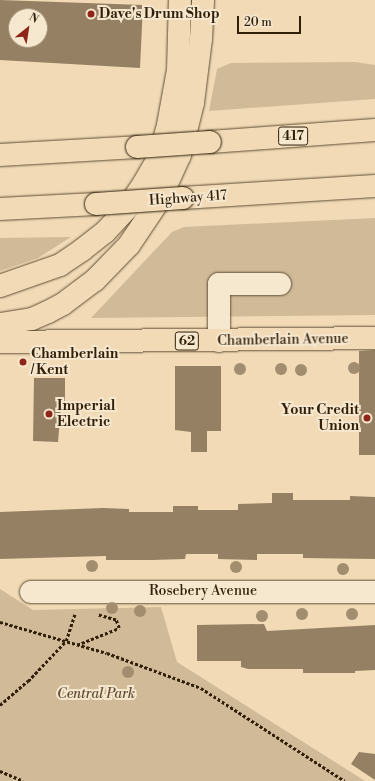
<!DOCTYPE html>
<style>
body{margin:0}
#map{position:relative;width:375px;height:781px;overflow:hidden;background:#f1dab5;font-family:"Libre Bodoni",serif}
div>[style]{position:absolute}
.green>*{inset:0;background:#d0ba98}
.building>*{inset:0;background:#958063}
.path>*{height:2.5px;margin-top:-1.25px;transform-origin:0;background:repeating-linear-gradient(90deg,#311f0a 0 3px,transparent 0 5px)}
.roads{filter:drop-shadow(0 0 1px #614e35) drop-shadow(0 0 1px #614e35)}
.minor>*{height:22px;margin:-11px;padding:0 11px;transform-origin:11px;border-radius:11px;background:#f6e7cf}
.major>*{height:22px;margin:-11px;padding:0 11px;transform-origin:11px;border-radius:11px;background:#f1dab5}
.highway>*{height:22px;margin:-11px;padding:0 11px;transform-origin:11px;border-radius:11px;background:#f1dab5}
.bridges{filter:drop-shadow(0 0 1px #311f0a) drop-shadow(0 0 1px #311f0a)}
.highway-bridge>*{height:22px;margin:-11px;padding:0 11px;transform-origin:11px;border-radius:11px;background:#f1dab5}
.trees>*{width:12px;height:12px;margin:-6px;border-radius:50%;background:#a28d6f}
.dots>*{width:11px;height:11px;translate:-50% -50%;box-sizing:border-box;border:2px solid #f6e7cf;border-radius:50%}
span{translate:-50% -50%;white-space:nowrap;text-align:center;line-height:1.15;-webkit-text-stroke:4px #f6e7cf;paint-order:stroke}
.shield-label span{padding:1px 3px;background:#f6e7cf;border:1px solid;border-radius:3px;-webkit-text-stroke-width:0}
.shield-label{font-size:13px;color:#311f0a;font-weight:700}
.poi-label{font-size:14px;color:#311f0a;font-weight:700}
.left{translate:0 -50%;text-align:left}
.right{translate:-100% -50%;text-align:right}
.street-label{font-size:14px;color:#311f0a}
.park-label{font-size:14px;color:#614e35;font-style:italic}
.north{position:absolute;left:8px;top:8px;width:40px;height:40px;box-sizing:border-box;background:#f6e7cf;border:1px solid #a79780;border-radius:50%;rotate:30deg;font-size:11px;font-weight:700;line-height:16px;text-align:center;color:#311f0a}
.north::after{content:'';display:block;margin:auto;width:14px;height:18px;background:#8f2418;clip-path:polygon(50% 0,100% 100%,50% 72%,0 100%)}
.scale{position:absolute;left:237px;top:16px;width:64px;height:18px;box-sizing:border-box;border:2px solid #311f0a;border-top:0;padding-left:5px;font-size:12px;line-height:14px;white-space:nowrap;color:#311f0a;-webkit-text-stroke:3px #f6e7cf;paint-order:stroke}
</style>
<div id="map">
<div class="green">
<div style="clip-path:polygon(355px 62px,375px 65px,375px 99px,209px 111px,217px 69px,231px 63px)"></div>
<div style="clip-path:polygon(375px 218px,375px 315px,91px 318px,172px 232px,184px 227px)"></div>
<div style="clip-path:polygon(71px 237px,38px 258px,0 271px,0 238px)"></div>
<div style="clip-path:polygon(0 589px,33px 610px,161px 607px,177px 662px,365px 781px,0 781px)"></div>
</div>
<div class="building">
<div style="clip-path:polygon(evenodd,0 0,143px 5px,140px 68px,0 60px,0 0,16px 16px,40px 16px,40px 40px,16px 40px,16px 16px)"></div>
<div style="clip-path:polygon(375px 350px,375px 455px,359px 455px,359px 351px)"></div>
<div style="clip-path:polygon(175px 366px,221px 366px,221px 431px,207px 431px,207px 452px,191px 452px,191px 432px,175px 430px)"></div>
<div style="clip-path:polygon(34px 378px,65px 378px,65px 405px,61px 406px,58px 442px,33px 441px)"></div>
<div style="clip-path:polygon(272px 493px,293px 493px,293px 500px,350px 500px,350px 496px,375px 497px,375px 559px,303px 558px,303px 554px,257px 554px,257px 560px,218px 559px,218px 554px,186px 554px,185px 559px,152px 560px,106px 560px,106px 556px,0 559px,0 512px,103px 508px,129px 509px,129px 512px,173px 512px,173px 506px,198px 506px,198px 510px,238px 510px,238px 504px,272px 503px)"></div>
<div style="clip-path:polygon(264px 624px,267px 631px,375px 625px,375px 670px,355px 671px,355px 673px,303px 673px,303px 669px,248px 669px,241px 667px,241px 661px,197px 661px,197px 625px)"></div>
<div style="clip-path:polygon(359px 752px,375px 754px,375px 780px,351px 764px)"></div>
</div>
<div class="path">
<div style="left:0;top:622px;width:111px;rotate:16.2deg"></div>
<div style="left:107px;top:653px;width:100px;rotate:20.4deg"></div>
<div style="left:201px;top:688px;width:171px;rotate:32.9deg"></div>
<div style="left:77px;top:645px;width:45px;rotate:-22deg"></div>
<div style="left:119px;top:628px;width:9px;rotate:-111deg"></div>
<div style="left:116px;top:620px;width:19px;rotate:-164deg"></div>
<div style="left:0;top:705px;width:37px;rotate:-41deg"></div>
<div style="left:28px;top:681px;width:55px;rotate:-46.5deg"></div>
<div style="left:66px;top:641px;width:29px;rotate:-72deg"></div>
<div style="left:0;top:771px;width:25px;rotate:23deg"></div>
</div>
<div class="roads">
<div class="minor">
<div style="left:219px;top:341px;width:57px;rotate:-90deg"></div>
<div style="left:219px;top:284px;width:61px"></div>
<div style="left:31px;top:592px;width:344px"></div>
</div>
<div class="major">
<div style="left:0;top:324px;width:32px;rotate:-9deg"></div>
<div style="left:32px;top:319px;width:17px;rotate:-24deg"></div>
<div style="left:48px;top:312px;width:17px;rotate:-28deg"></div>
<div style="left:63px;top:304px;width:40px;rotate:-37deg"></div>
<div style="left:95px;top:280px;width:49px;rotate:-45.8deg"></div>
<div style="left:129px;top:245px;width:55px;rotate:-56deg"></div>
<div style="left:160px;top:199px;width:48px;rotate:-65.6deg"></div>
<div style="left:180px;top:155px;width:54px;rotate:-76deg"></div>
<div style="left:193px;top:103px;width:64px;rotate:-82.9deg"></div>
<div style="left:201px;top:39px;width:39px;rotate:-87deg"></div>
<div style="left:0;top:342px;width:375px;rotate:-0.6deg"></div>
</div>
<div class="highway">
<div style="left:210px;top:142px;width:165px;rotate:-4.2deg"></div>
<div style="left:0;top:155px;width:137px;rotate:-3.3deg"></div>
<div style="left:183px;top:198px;width:192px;rotate:-3.6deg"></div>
<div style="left:0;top:209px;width:96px;rotate:-3deg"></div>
<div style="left:0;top:286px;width:64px;rotate:-19.3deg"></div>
<div style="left:60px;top:265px;width:27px;rotate:-34deg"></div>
<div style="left:82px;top:250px;width:29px;rotate:-38deg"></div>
<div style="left:105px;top:232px;width:34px;rotate:-47deg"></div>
<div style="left:128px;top:207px;width:29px;rotate:-56deg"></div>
<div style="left:144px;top:183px;width:30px;rotate:-60deg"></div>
<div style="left:159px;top:157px;width:33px;rotate:-74deg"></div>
<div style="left:168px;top:125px;width:56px;rotate:-79.7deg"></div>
<div style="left:178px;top:70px;width:70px;rotate:-88.4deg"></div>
</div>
</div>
<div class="bridges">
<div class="highway-bridge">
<div style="left:137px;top:147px;width:73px;rotate:-3.9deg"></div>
<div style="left:96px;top:204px;width:87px;rotate:-3.9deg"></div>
</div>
</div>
<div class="trees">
<div style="left:354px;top:368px"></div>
<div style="left:240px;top:369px"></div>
<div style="left:281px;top:369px"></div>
<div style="left:301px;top:370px"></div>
<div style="left:92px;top:566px"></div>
<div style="left:236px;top:567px"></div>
<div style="left:343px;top:569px"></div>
<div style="left:112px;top:608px"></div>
<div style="left:140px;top:611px"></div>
<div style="left:302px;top:614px"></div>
<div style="left:352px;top:614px"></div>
<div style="left:262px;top:616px"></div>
<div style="left:128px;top:672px"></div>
</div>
<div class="dots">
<div style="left:91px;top:14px;background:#8f2418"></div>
<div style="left:23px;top:362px;background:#8f2418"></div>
<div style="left:49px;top:414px;background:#8f2418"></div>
<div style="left:367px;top:418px;background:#8f2418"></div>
</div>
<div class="shield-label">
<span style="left:293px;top:136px">417</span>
<span style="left:187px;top:341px">62</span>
</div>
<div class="poi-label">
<span class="left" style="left:99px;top:14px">Dave's Drum Shop</span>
<span class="left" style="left:31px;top:362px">Chamberlain<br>/ Kent</span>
<span class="left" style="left:57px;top:414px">Imperial<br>Electric</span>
<span class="right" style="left:359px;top:418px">Your Credit<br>Union</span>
</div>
<div class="street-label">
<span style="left:188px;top:198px;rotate:-4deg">Highway 417</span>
<span style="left:283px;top:340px;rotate:-1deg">Chamberlain Avenue</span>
<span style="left:203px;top:591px">Rosebery Avenue</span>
</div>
<div class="park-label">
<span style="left:96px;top:694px">Central Park</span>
</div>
<div class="north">N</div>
<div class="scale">20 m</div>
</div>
